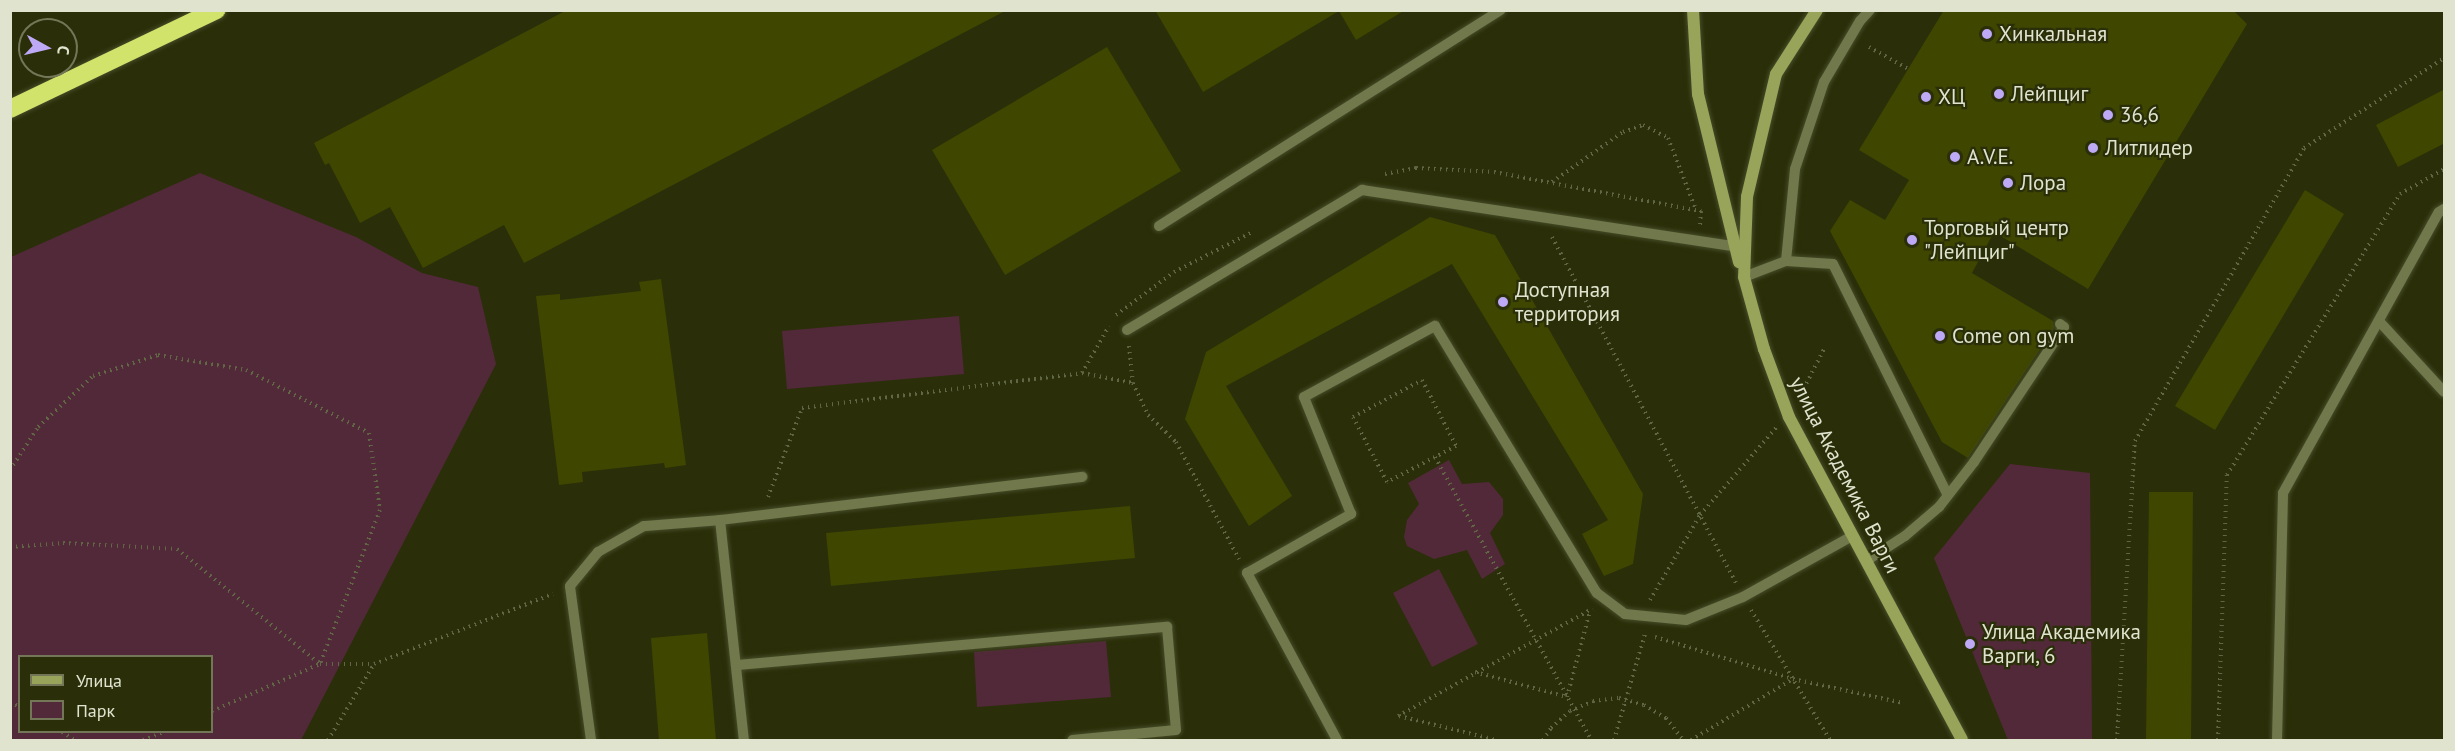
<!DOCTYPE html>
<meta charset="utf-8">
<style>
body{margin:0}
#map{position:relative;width:2455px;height:751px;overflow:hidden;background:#2a2f09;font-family:"PT Sans",sans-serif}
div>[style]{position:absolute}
.green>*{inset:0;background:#522939}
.building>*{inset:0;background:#3f4600}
.path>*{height:4px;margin-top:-2px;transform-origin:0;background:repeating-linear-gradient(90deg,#616645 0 1.5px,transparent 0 6px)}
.roads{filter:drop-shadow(0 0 2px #474c29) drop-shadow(0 0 2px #474c29)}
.lane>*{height:10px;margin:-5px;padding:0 5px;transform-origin:5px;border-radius:5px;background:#71784b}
.secondary>*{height:12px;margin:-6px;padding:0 6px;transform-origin:6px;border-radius:6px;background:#98a459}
.highway>*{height:18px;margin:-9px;padding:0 9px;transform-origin:9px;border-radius:9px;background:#d2e36b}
.dots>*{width:16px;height:16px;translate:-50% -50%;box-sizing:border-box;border:3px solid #2a2f09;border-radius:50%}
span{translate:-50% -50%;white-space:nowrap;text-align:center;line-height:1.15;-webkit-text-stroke:4.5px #2a2f09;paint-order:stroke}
.poi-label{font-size:21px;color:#e0e4cf}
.left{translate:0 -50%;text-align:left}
.street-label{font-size:21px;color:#e0e4cf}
.frame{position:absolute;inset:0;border:12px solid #e0e4cf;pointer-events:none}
.legend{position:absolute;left:18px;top:655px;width:195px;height:78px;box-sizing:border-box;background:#2a2f09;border:2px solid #737758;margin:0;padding:8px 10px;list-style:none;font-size:18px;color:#e0e4cf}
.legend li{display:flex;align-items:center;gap:12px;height:30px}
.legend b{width:30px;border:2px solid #737758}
.north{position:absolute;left:18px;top:18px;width:60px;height:60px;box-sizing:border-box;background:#2a2f09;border:2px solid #737758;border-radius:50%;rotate:98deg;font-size:16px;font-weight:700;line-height:24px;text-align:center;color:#e0e4cf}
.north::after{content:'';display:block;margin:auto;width:21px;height:27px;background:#bda9f5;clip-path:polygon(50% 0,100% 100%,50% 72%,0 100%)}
</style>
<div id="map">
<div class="green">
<div style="clip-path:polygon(evenodd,200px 173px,356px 237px,422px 273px,478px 287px,496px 364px,301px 740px,11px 740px,11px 257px,200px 173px,212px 656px,212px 732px,20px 732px,20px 656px,212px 656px)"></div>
<div style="clip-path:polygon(959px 316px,964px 374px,787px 389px,782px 331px)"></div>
<div style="clip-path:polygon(1449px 460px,1462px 484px,1489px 482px,1503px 499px,1503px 515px,1490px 533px,1505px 564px,1482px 579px,1467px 550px,1434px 559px,1407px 546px,1404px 537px,1407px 520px,1419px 504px,1408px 483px)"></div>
<div style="clip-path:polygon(2010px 464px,2090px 473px,2092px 740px,2008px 740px,1934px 558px)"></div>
<div style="clip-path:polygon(1439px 569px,1478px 644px,1432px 667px,1393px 593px)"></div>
<div style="clip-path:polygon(1106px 641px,1111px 697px,977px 707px,974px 652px)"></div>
</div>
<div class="building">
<div style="clip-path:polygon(567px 10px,1007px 10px,524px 263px,504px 225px,423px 268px,390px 207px,360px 223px,329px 163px,325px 165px,314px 143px)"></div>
<div style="clip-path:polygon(1155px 10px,1405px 10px,1356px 40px,1339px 11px,1203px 92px)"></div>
<div style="clip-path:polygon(1944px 10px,2233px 10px,2247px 24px,2088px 289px,1994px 232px,1972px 273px,2053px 321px,2054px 328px,1968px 458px,1942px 442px,1830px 231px,1850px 200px,1885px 220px,1909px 180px,1859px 150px)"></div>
<div style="clip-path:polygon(1107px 47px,1181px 171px,1005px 275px,932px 150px)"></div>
<div style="clip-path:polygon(2445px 89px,2445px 143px,2398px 167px,2376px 125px)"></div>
<div style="clip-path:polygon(2305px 190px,2344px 214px,2215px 430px,2175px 406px)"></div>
<div style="clip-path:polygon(1430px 217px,1495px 235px,1643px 494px,1633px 564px,1604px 576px,1582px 534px,1608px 520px,1452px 264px,1226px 386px,1292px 496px,1249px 526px,1185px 419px,1206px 352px)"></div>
<div style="clip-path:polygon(661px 279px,686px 465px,665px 468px,664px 463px,582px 472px,583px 482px,559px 485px,536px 296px,560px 294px,560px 300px,641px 291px,639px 282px)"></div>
<div style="clip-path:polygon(2149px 492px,2193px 492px,2191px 741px,2146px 741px)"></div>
<div style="clip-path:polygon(1130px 506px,1135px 558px,831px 586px,826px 533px)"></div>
<div style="clip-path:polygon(707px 633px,716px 741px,659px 741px,651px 638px)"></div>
</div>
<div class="path">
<div style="left:1869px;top:47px;width:45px;rotate:29.4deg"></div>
<div style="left:1385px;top:174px;width:32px;rotate:-11deg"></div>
<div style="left:1416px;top:168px;width:78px;rotate:2.9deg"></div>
<div style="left:1494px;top:172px;width:211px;rotate:10.7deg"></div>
<div style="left:1701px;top:211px;width:14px;rotate:94deg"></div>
<div style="left:1552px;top:182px;width:87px;rotate:-35.2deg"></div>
<div style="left:1623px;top:132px;width:21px;rotate:-19deg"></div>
<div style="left:1643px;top:125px;width:28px;rotate:27deg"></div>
<div style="left:1668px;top:138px;width:77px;rotate:68.7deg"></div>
<div style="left:1552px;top:237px;width:392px;rotate:62deg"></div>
<div style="left:1116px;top:315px;width:72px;rotate:-36.6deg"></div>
<div style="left:1174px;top:272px;width:88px;rotate:-27.1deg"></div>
<div style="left:1129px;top:346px;width:37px;rotate:84deg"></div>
<div style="left:1133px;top:383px;width:35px;rotate:65deg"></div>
<div style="left:1148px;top:415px;width:39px;rotate:44deg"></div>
<div style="left:1176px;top:442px;width:133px;rotate:61.7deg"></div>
<div style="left:1082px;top:373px;width:54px;rotate:-60.1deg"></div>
<div style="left:1422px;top:380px;width:74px;rotate:62.7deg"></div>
<div style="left:1456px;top:446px;width:78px;rotate:152.4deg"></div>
<div style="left:1387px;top:482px;width:73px;rotate:-117.6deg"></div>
<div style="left:1353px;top:417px;width:78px;rotate:-28.2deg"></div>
<div style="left:1801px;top:394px;width:51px;rotate:-62.9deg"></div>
<div style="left:1435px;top:457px;width:323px;rotate:61.1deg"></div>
<div style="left:10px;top:470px;width:51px;rotate:-56.9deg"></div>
<div style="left:38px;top:427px;width:75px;rotate:-42.8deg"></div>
<div style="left:93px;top:376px;width:68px;rotate:-17.9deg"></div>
<div style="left:158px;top:355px;width:89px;rotate:9.7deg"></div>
<div style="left:246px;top:370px;width:138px;rotate:27.1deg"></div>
<div style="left:369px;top:433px;width:78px;rotate:81.9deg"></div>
<div style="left:380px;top:510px;width:165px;rotate:111.3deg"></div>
<div style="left:768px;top:497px;width:95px;rotate:-69.1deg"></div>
<div style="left:802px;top:408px;width:282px;rotate:-7.1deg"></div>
<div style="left:1082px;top:373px;width:52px;rotate:11.1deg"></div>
<div style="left:10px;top:547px;width:53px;rotate:-4.3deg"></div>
<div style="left:63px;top:543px;width:114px;rotate:3deg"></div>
<div style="left:177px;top:549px;width:184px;rotate:38.8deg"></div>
<div style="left:1650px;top:600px;width:99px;rotate:-59.5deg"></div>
<div style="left:1700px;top:515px;width:116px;rotate:-48.9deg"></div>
<div style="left:1751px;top:610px;width:152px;rotate:58.7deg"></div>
<div style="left:1655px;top:637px;width:144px;rotate:16.9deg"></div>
<div style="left:1475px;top:672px;width:95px;rotate:15.2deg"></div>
<div style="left:1567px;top:697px;width:89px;rotate:-75deg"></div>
<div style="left:10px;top:702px;width:11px;rotate:27deg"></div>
<div style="left:212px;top:711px;width:118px;rotate:-23.5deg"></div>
<div style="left:320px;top:664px;width:54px"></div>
<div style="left:374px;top:664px;width:192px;rotate:-21.4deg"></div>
<div style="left:1398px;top:716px;width:222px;rotate:-28.9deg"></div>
<div style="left:1399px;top:716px;width:101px;rotate:13.8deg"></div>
<div style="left:62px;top:732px;width:15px;rotate:32deg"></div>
<div style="left:143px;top:740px;width:22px;rotate:-21deg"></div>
<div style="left:328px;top:740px;width:89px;rotate:-58.8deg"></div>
<div style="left:1543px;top:740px;width:14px;rotate:-56deg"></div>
<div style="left:1551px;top:728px;width:25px;rotate:-42deg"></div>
<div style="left:1570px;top:711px;width:25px;rotate:-23deg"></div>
<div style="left:1593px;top:701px;width:26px;rotate:-7deg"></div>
<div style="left:1619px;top:698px;width:26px;rotate:16deg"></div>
<div style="left:1644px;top:705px;width:26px;rotate:31deg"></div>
<div style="left:1666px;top:718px;width:28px;rotate:52deg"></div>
<div style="left:1614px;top:740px;width:110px;rotate:-73.7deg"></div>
<div style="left:1691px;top:740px;width:119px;rotate:-30.9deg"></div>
<div style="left:1793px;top:679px;width:113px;rotate:12.3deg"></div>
<div style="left:2117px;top:740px;width:300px;rotate:-86.6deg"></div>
<div style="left:2135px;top:441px;width:338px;rotate:-60deg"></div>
<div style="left:2304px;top:148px;width:166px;rotate:-32.7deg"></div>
<div style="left:2218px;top:740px;width:265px;rotate:-88.1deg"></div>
<div style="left:2227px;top:475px;width:330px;rotate:-58.4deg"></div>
<div style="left:2400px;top:194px;width:51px;rotate:-29.6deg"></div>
</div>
<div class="roads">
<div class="lane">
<div style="left:1159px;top:226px;width:404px;rotate:-32.3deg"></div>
<div style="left:1786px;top:261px;width:47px;rotate:3.7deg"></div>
<div style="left:1833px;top:264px;width:257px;rotate:63.6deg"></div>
<div style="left:1744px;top:277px;width:45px;rotate:-20.9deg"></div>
<div style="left:1786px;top:261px;width:92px;rotate:-84.4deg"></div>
<div style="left:1795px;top:169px;width:92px;rotate:-71.6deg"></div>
<div style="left:1824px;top:82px;width:71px;rotate:-59.5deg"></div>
<div style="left:1860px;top:21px;width:15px;rotate:-48deg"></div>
<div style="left:2379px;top:321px;width:96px;rotate:47.5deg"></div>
<div style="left:1127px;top:330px;width:274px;rotate:-30.8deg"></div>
<div style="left:1362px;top:190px;width:376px;rotate:8.6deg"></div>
<div style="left:720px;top:520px;width:365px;rotate:-6.8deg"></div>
<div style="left:1866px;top:561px;width:46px;rotate:-32.7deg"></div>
<div style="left:1905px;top:536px;width:45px;rotate:-40.5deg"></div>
<div style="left:1939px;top:507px;width:57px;rotate:-52.1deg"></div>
<div style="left:1974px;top:462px;width:162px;rotate:-56.3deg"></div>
<div style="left:2064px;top:327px;width:5px;rotate:-143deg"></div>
<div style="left:737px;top:665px;width:432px;rotate:-5.1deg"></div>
<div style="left:1167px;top:627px;width:103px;rotate:85deg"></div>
<div style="left:1176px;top:730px;width:104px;rotate:174.5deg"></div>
<div style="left:591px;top:740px;width:155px;rotate:-97.8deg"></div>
<div style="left:570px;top:586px;width:44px;rotate:-50.5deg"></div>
<div style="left:598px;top:552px;width:53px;rotate:-29.5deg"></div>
<div style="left:644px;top:526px;width:76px;rotate:-4.5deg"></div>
<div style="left:720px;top:520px;width:221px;rotate:83.8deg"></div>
<div style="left:1337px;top:740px;width:190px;rotate:-118.3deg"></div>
<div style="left:1247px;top:573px;width:120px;rotate:-29.6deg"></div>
<div style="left:1351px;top:514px;width:126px;rotate:-111.9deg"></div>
<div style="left:1304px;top:397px;width:149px;rotate:-28.5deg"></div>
<div style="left:1435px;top:326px;width:312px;rotate:58.8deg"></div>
<div style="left:1597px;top:593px;width:35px;rotate:37deg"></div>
<div style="left:1625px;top:614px;width:61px;rotate:5.6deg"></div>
<div style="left:1686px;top:620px;width:61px;rotate:-22deg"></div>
<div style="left:1743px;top:597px;width:125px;rotate:-29.2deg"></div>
<div style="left:2277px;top:740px;width:247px;rotate:-88.6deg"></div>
<div style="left:2283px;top:493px;width:321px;rotate:-61deg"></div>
<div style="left:2439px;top:212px;width:6px;rotate:-31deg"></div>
</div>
<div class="secondary">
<div style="left:1693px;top:10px;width:84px;rotate:86.6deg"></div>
<div style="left:1698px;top:94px;width:173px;rotate:76.3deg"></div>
<div style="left:1817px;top:10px;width:76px;rotate:122.6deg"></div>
<div style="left:1776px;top:74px;width:126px;rotate:103.3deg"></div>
<div style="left:1747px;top:197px;width:80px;rotate:92.1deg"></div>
<div style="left:1744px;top:277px;width:75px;rotate:74.5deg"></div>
<div style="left:1764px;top:349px;width:72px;rotate:69.8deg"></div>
<div style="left:1789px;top:417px;width:366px;rotate:61.8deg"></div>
</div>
<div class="highway">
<div style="left:10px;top:109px;width:229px;rotate:-25.6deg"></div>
</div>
</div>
<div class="dots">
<div style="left:1987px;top:34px;background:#bda9f5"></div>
<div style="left:1999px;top:94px;background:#bda9f5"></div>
<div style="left:1926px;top:97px;background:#bda9f5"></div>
<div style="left:2108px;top:115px;background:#bda9f5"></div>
<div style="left:2093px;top:148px;background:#bda9f5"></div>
<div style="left:1955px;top:157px;background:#bda9f5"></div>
<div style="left:2008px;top:183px;background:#bda9f5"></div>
<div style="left:1912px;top:240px;background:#bda9f5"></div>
<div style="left:1503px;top:302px;background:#bda9f5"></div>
<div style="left:1940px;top:336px;background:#bda9f5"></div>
<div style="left:1970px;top:644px;background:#bda9f5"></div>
</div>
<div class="poi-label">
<span class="left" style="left:1999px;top:34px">Хинкальная</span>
<span class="left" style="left:2011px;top:94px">Лейпциг</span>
<span class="left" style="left:1938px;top:97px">ХЦ</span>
<span class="left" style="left:2120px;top:115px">36,6</span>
<span class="left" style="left:2105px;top:148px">Литлидер</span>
<span class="left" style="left:1967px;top:157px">A.V.E.</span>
<span class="left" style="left:2020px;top:183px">Лора</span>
<span class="left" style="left:1924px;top:240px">Торговый центр<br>"Лейпциг"</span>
<span class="left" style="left:1515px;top:302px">Доступная<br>территория</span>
<span class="left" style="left:1952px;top:336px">Come on gym</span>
<span class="left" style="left:1982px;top:644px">Улица Академика<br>Варги, 6</span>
</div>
<div class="street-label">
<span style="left:1845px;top:475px;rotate:63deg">улица Академика Варги</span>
</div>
<div class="frame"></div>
<ul class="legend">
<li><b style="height:8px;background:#98a459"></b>Улица</li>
<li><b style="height:16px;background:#522939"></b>Парк</li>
</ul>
<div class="north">С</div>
</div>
